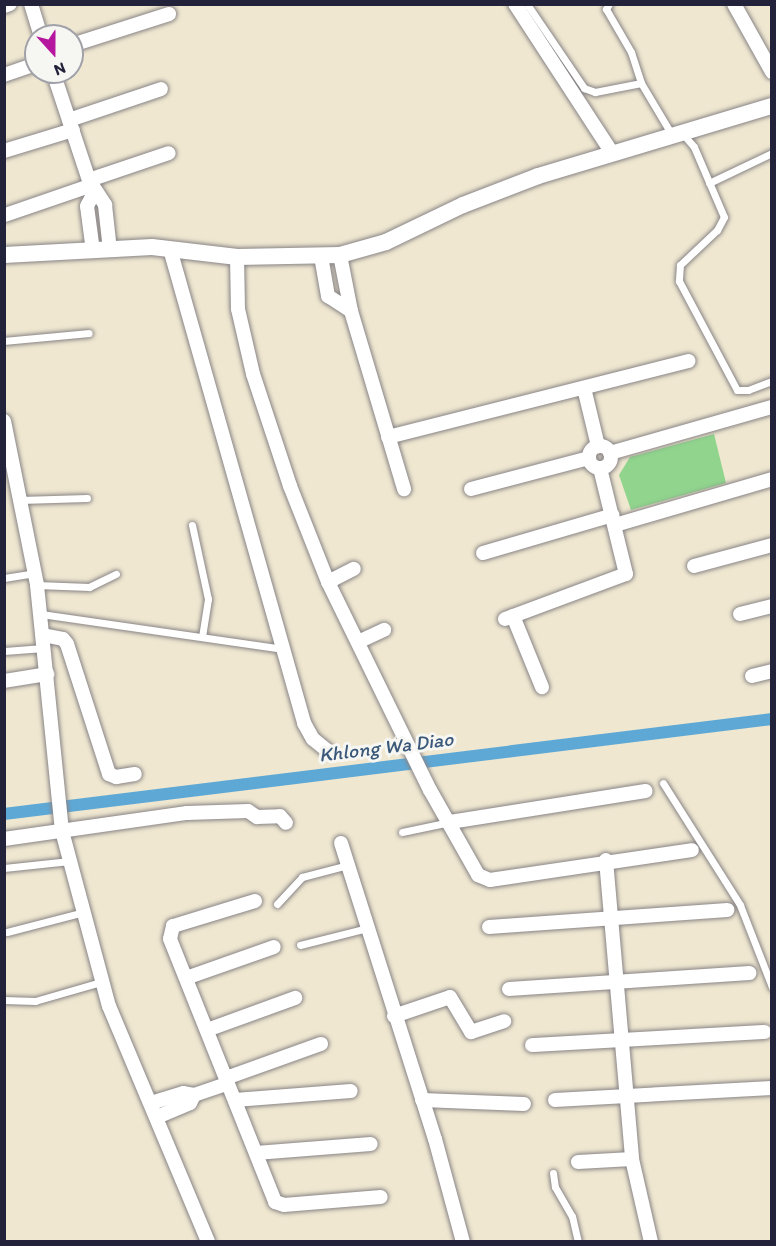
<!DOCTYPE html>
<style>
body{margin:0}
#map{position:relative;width:776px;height:1246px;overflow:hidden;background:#efe7d0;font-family:Itim,sans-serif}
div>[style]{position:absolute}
.green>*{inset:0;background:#90d48d}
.canal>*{height:12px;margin:-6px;padding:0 6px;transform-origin:6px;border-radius:6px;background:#5ea8d6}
.roads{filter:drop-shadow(0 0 2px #888486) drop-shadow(0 0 2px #888486)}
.service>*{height:7px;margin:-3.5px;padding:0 3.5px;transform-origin:3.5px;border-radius:3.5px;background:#fff}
.minor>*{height:14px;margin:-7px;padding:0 7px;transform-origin:7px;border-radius:7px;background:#fff}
.minor>.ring{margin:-7px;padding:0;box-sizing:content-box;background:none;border:14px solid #fff;border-radius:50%}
.tertiary>*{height:16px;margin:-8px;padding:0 8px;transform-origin:8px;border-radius:8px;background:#fff}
span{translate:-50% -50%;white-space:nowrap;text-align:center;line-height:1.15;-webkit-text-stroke:6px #f6f6f2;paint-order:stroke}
.water-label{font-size:20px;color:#3a5879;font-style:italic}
.frame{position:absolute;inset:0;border:6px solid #22223b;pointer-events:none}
.north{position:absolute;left:24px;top:24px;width:60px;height:60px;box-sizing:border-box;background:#f6f6f2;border:2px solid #a1a1a9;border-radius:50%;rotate:159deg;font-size:16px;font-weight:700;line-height:24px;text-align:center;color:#22223b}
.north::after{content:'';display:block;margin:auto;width:21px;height:27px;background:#b5179e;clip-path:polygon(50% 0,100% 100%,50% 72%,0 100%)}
</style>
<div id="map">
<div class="green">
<div style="clip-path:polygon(714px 434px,726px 483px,631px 510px,619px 475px,630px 457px)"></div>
</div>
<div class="canal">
<div style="left:4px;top:814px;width:774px;rotate:-7.05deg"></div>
</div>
<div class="roads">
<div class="service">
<div style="left:527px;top:4px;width:102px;rotate:55.8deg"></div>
<div style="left:584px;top:88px;width:12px;rotate:20deg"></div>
<div style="left:595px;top:92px;width:47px;rotate:-11.1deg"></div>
<div style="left:641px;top:83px;width:61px;rotate:59.2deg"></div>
<div style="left:609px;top:4px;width:6px;rotate:121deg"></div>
<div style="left:606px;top:9px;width:50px;rotate:59.8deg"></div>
<div style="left:631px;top:52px;width:33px;rotate:72deg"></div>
<div style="left:682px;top:133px;width:18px;rotate:49deg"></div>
<div style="left:694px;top:147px;width:76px;rotate:66.8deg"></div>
<div style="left:724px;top:217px;width:15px;rotate:118deg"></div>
<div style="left:717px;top:230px;width:51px;rotate:136.6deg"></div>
<div style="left:680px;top:265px;width:16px;rotate:94deg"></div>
<div style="left:679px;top:281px;width:123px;rotate:62deg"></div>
<div style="left:737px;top:390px;width:11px"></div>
<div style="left:748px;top:390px;width:26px;rotate:-21deg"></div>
<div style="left:709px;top:183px;width:70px;rotate:-25.5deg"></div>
<div style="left:4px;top:341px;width:85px;rotate:-5.4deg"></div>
<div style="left:20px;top:500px;width:67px;rotate:-1.7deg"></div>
<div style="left:192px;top:525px;width:76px;rotate:77.8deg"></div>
<div style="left:208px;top:599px;width:38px;rotate:99deg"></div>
<div style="left:4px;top:578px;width:31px;rotate:-9deg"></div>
<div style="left:37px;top:585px;width:52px;rotate:2.2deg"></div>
<div style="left:89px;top:587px;width:30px;rotate:-26deg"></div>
<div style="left:41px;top:614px;width:245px;rotate:8.2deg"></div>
<div style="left:4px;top:651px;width:40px;rotate:-4.3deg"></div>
<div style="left:663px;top:783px;width:144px;rotate:57.7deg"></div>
<div style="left:740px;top:905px;width:88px;rotate:68.7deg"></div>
<div style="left:402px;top:832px;width:49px;rotate:-11.8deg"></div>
<div style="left:4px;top:868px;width:66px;rotate:-6.1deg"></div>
<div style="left:277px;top:904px;width:37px;rotate:-47deg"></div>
<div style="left:302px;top:877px;width:48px;rotate:-14.6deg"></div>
<div style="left:7px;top:932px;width:80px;rotate:-14.6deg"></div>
<div style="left:300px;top:945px;width:69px;rotate:-14.2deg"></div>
<div style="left:4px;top:1000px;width:31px;rotate:2deg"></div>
<div style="left:35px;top:1001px;width:69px;rotate:-16.1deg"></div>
<div style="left:553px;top:1173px;width:14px;rotate:82deg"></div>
<div style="left:555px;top:1187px;width:34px;rotate:60deg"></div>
<div style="left:572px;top:1216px;width:27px;rotate:77deg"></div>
</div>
<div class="minor">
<div style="left:31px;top:4px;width:34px;rotate:73deg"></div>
<div style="left:515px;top:4px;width:178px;rotate:56.9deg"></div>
<div style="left:734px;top:4px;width:78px;rotate:60.8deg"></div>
<div style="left:4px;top:6px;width:6px;rotate:-18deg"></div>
<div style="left:72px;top:45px;width:102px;rotate:-17.7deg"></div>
<div style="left:53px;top:72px;width:114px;rotate:71.6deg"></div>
<div style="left:89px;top:180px;width:30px;rotate:57deg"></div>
<div style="left:105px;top:205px;width:45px;rotate:83.7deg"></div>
<div style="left:4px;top:75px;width:34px;rotate:-19deg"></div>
<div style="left:69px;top:120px;width:97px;rotate:-18.6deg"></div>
<div style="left:4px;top:151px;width:72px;rotate:-16.9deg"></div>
<div style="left:89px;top:180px;width:84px;rotate:-18.6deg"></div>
<div style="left:5px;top:215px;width:92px;rotate:-19deg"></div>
<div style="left:170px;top:249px;width:493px;rotate:74.2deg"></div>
<div style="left:304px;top:723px;width:18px;rotate:61deg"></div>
<div style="left:313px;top:739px;width:19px;rotate:39deg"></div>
<div style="left:93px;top:251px;width:45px;rotate:-97.6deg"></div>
<div style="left:87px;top:206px;width:17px;rotate:-62deg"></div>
<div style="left:340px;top:255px;width:57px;rotate:78.9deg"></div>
<div style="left:351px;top:311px;width:186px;rotate:73.4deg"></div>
<div style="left:321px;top:256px;width:41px;rotate:80.1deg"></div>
<div style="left:328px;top:296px;width:27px;rotate:33deg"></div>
<div style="left:237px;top:257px;width:52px;rotate:88.9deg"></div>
<div style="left:238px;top:309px;width:67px;rotate:77deg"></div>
<div style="left:253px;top:374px;width:118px;rotate:71.7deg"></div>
<div style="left:290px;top:486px;width:103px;rotate:68.4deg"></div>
<div style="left:328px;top:582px;width:232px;rotate:63.9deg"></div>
<div style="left:430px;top:790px;width:98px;rotate:60.5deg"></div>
<div style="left:478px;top:875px;width:13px;rotate:23deg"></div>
<div style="left:490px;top:880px;width:204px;rotate:-8.4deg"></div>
<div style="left:584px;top:388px;width:60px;rotate:76.4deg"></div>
<div style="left:4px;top:421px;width:167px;rotate:78.6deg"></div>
<div style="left:37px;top:585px;width:247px;rotate:84.2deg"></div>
<div style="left:62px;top:831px;width:181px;rotate:75deg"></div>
<div style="left:109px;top:1006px;width:256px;rotate:67.2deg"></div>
<div style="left:388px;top:437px;width:310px;rotate:-14.2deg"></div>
<div class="ring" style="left:589px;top:446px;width:8px;height:8px"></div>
<div style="left:610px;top:453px;width:168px;rotate:-15.9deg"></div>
<div style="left:471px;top:489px;width:122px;rotate:-14.7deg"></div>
<div style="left:615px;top:525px;width:164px;rotate:-16.3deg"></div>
<div style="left:483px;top:553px;width:135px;rotate:-16.3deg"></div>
<div style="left:694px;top:566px;width:81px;rotate:-15.1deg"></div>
<div style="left:328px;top:582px;width:29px;rotate:-27deg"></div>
<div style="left:740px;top:614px;width:33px;rotate:-14deg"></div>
<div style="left:513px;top:616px;width:77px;rotate:67.8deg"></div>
<div style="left:505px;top:619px;width:129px;rotate:-20.4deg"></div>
<div style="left:626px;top:574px;width:109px;rotate:-103.8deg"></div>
<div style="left:43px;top:635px;width:20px;rotate:11deg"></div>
<div style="left:63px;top:639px;width:6px;rotate:51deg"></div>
<div style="left:67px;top:644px;width:137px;rotate:72.1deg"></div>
<div style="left:109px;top:774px;width:8px;rotate:23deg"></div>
<div style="left:116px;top:777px;width:19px;rotate:-9deg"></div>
<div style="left:358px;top:642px;width:29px;rotate:-25deg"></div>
<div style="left:752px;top:676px;width:21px;rotate:-14deg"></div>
<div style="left:4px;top:681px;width:44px;rotate:-9.2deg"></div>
<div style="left:450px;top:822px;width:198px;rotate:-9deg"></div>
<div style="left:4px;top:839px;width:185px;rotate:-8.1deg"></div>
<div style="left:187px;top:813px;width:61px;rotate:-1.9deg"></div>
<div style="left:248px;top:811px;width:11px;rotate:34deg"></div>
<div style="left:257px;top:817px;width:23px;rotate:-2deg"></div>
<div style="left:280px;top:816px;width:9px;rotate:49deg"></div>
<div style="left:341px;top:843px;width:311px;rotate:72.4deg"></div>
<div style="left:435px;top:1139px;width:107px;rotate:74.8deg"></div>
<div style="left:606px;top:860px;width:300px;rotate:85deg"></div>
<div style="left:632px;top:1159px;width:85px;rotate:77.1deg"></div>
<div style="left:255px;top:901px;width:86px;rotate:163deg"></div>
<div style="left:173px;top:926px;width:13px;rotate:103deg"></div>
<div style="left:170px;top:939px;width:283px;rotate:68.2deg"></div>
<div style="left:275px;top:1202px;width:9px;rotate:18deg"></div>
<div style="left:284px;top:1205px;width:97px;rotate:-4.7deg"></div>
<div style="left:489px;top:927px;width:239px;rotate:-4.1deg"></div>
<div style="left:186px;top:978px;width:93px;rotate:-19.4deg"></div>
<div style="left:509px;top:989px;width:241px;rotate:-3.8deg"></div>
<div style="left:394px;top:1016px;width:59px;rotate:-18.7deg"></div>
<div style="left:450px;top:997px;width:41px;rotate:59deg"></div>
<div style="left:471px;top:1032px;width:35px;rotate:-18deg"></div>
<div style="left:207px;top:1030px;width:94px;rotate:-20deg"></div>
<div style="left:532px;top:1045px;width:233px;rotate:-3.2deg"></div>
<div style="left:226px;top:1078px;width:101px;rotate:-19.7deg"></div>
<div style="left:235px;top:1100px;width:116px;rotate:-4.4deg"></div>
<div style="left:422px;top:1100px;width:102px;rotate:2.2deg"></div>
<div style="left:555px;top:1100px;width:217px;rotate:-3.2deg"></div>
<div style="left:151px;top:1103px;width:34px;rotate:-17deg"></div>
<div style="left:184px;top:1093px;width:10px;rotate:11deg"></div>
<div style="left:194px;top:1095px;width:36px;rotate:-19deg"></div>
<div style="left:157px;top:1117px;width:36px;rotate:-23deg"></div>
<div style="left:190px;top:1103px;width:9px;rotate:-63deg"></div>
<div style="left:256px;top:1153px;width:115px;rotate:-4.5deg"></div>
<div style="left:578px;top:1162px;width:54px;rotate:-3.2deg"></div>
</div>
<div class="tertiary">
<div style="left:4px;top:255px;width:148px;rotate:-3.1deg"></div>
<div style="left:152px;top:247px;width:86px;rotate:6.7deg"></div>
<div style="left:237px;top:257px;width:103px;rotate:-1.1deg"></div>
<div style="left:340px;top:255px;width:48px;rotate:-15.8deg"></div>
<div style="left:386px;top:242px;width:85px;rotate:-25.7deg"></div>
<div style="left:463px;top:205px;width:80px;rotate:-21.1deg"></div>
<div style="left:538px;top:176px;width:244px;rotate:-16.7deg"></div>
</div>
</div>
<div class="water-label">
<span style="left:386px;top:747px;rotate:-7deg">Khlong Wa Diao</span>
</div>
<div class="frame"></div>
<div class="north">N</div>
</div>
